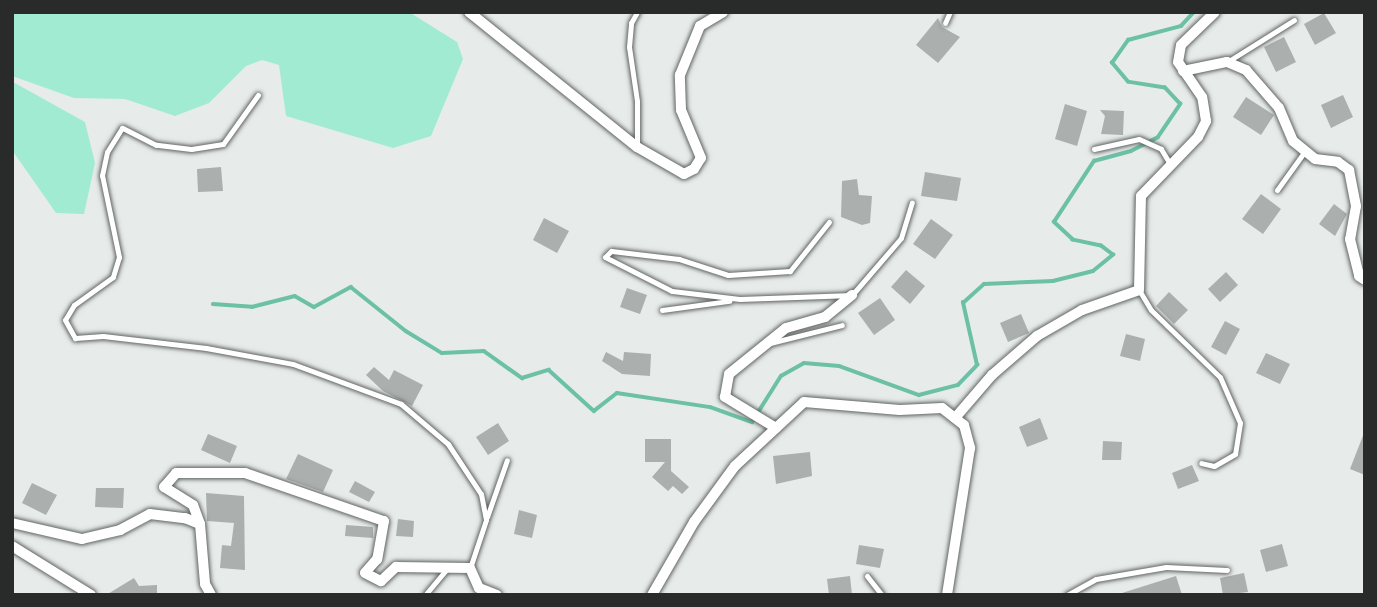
<!DOCTYPE html>
<style>
body{margin:0}
#map{position:relative;width:1377px;height:607px;overflow:hidden;background:#e7ecea;font-family:Montserrat,sans-serif}
div>[style]{position:absolute}
.green>*{inset:0;background:#a1ebd3}
.stream>*{height:3.5px;margin:-1.75px;padding:0 1.75px;transform-origin:1.75px;border-radius:1.75px;background:#6cc0a6}
.building>*{inset:0;background:#abb0ae}
.roads{filter:drop-shadow(0 0 2px #606463) drop-shadow(0 0 2px #606463)}
.lane>*{height:5px;margin:-2.5px;padding:0 2.5px;transform-origin:2.5px;border-radius:2.5px;background:#fff}
.street>*{height:10px;margin:-5px;padding:0 5px;transform-origin:5px;border-radius:5px;background:#fff}
span{translate:-50% -50%;white-space:nowrap;text-align:center;line-height:1.15;-webkit-text-stroke:6px #f5f9f8;paint-order:stroke}
.frame{position:absolute;inset:0;border:14px solid #292b2a;pointer-events:none}
</style>
<div id="map">
<div class="green">
<div style="clip-path:polygon(12px 12px,409px 12px,457px 42px,463px 59px,431px 136px,393px 148px,286px 116px,279px 65px,262px 60px,246px 66px,209px 103px,175px 116px,125px 99px,74px 98px,12px 76px)"></div>
<div style="clip-path:polygon(13px 82px,85px 122px,95px 163px,84px 214px,56px 213px,12px 150px)"></div>
</div>
<div class="stream">
<div style="left:213px;top:304px;width:39px;rotate:4deg"></div>
<div style="left:252px;top:307px;width:44px;rotate:-14.3deg"></div>
<div style="left:295px;top:296px;width:22px;rotate:30deg"></div>
<div style="left:314px;top:307px;width:42px;rotate:-28.4deg"></div>
<div style="left:351px;top:287px;width:70px;rotate:38.7deg"></div>
<div style="left:406px;top:331px;width:42px;rotate:31.4deg"></div>
<div style="left:442px;top:353px;width:42px;rotate:-2.7deg"></div>
<div style="left:484px;top:351px;width:47px;rotate:35.4deg"></div>
<div style="left:522px;top:378px;width:28px;rotate:-17deg"></div>
<div style="left:549px;top:370px;width:61px;rotate:42.3deg"></div>
<div style="left:594px;top:411px;width:29px;rotate:-38deg"></div>
<div style="left:617px;top:393px;width:94px;rotate:8.6deg"></div>
<div style="left:710px;top:407px;width:45px;rotate:19.7deg"></div>
<div style="left:752px;top:422px;width:54px;rotate:-57.8deg"></div>
<div style="left:781px;top:376px;width:26px;rotate:-29deg"></div>
<div style="left:804px;top:363px;width:35px;rotate:5deg"></div>
<div style="left:839px;top:366px;width:85px;rotate:19.9deg"></div>
<div style="left:919px;top:395px;width:40px;rotate:-14.4deg"></div>
<div style="left:958px;top:385px;width:28px;rotate:-46deg"></div>
<div style="left:977px;top:365px;width:64px;rotate:-102.7deg"></div>
<div style="left:963px;top:303px;width:28px;rotate:-42deg"></div>
<div style="left:984px;top:284px;width:69px;rotate:-2.5deg"></div>
<div style="left:1053px;top:281px;width:41px;rotate:-14deg"></div>
<div style="left:1093px;top:271px;width:26px;rotate:-39deg"></div>
<div style="left:1113px;top:255px;width:15px;rotate:-143deg"></div>
<div style="left:1101px;top:246px;width:29px;rotate:-168deg"></div>
<div style="left:1073px;top:240px;width:26px;rotate:-137deg"></div>
<div style="left:1054px;top:222px;width:73px;rotate:-56.7deg"></div>
<div style="left:1094px;top:161px;width:38px;rotate:-15deg"></div>
<div style="left:1131px;top:151px;width:30px;rotate:-27deg"></div>
<div style="left:1158px;top:137px;width:40px;rotate:-56deg"></div>
<div style="left:1180px;top:104px;width:22px;rotate:-133deg"></div>
<div style="left:1165px;top:88px;width:37px;rotate:-171deg"></div>
<div style="left:1128px;top:82px;width:25px;rotate:-130deg"></div>
<div style="left:1112px;top:63px;width:28px;rotate:-55deg"></div>
<div style="left:1128px;top:40px;width:55px;rotate:-14.8deg"></div>
<div style="left:1181px;top:26px;width:19px;rotate:-47deg"></div>
</div>
<div class="building">
<div style="clip-path:polygon(1324px 13px,1336px 33px,1315px 45px,1304px 24px)"></div>
<div style="clip-path:polygon(938px 18px,942px 27px,960px 37px,938px 63px,916px 45px)"></div>
<div style="clip-path:polygon(1284px 37px,1296px 62px,1276px 72px,1264px 47px)"></div>
<div style="clip-path:polygon(1343px 95px,1353px 117px,1331px 128px,1321px 105px)"></div>
<div style="clip-path:polygon(1246px 97px,1274px 115px,1261px 135px,1233px 117px)"></div>
<div style="clip-path:polygon(1065px 104px,1087px 111px,1077px 146px,1055px 139px)"></div>
<div style="clip-path:polygon(1100px 110px,1124px 111px,1123px 135px,1101px 134px,1105px 116px)"></div>
<div style="clip-path:polygon(221px 167px,223px 191px,198px 192px,197px 169px)"></div>
<div style="clip-path:polygon(925px 172px,961px 178px,957px 201px,921px 196px)"></div>
<div style="clip-path:polygon(857px 179px,859px 195px,872px 196px,870px 223px,862px 225px,841px 217px,842px 181px)"></div>
<div style="clip-path:polygon(1261px 194px,1281px 209px,1263px 234px,1242px 219px)"></div>
<div style="clip-path:polygon(1334px 204px,1347px 214px,1335px 236px,1319px 224px)"></div>
<div style="clip-path:polygon(544px 218px,569px 231px,557px 253px,533px 240px)"></div>
<div style="clip-path:polygon(931px 219px,953px 235px,935px 259px,913px 244px)"></div>
<div style="clip-path:polygon(906px 270px,925px 286px,910px 304px,891px 287px)"></div>
<div style="clip-path:polygon(1226px 272px,1238px 285px,1220px 302px,1208px 289px)"></div>
<div style="clip-path:polygon(627px 288px,647px 295px,640px 314px,620px 307px)"></div>
<div style="clip-path:polygon(1169px 292px,1188px 310px,1174px 324px,1156px 306px)"></div>
<div style="clip-path:polygon(880px 298px,895px 320px,874px 335px,858px 313px)"></div>
<div style="clip-path:polygon(1021px 314px,1029px 333px,1008px 342px,1000px 323px)"></div>
<div style="clip-path:polygon(1225px 321px,1240px 329px,1226px 355px,1211px 347px)"></div>
<div style="clip-path:polygon(1126px 334px,1145px 339px,1140px 361px,1120px 356px)"></div>
<div style="clip-path:polygon(606px 352px,623px 361px,624px 352px,651px 354px,650px 376px,622px 374px,602px 361px)"></div>
<div style="clip-path:polygon(1266px 353px,1290px 364px,1280px 384px,1256px 373px)"></div>
<div style="clip-path:polygon(374px 367px,389px 380px,394px 370px,423px 385px,412px 406px,383px 391px,366px 375px)"></div>
<div style="clip-path:polygon(1040px 418px,1048px 439px,1027px 447px,1019px 427px)"></div>
<div style="clip-path:polygon(498px 423px,509px 441px,488px 455px,476px 437px)"></div>
<div style="clip-path:polygon(1364px 433px,1365px 433px,1365px 475px,1350px 469px)"></div>
<div style="clip-path:polygon(208px 434px,237px 446px,230px 463px,201px 450px)"></div>
<div style="clip-path:polygon(645px 439px,671px 439px,671px 471px,689px 487px,682px 494px,673px 486px,668px 491px,652px 477px,665px 462px,645px 462px)"></div>
<div style="clip-path:polygon(1103px 441px,1122px 442px,1121px 460px,1102px 460px)"></div>
<div style="clip-path:polygon(810px 452px,812px 476px,776px 484px,773px 456px)"></div>
<div style="clip-path:polygon(298px 454px,333px 470px,323px 492px,286px 479px)"></div>
<div style="clip-path:polygon(1192px 465px,1199px 481px,1178px 489px,1172px 473px)"></div>
<div style="clip-path:polygon(355px 481px,375px 492px,369px 502px,349px 492px)"></div>
<div style="clip-path:polygon(32px 483px,57px 495px,46px 515px,22px 503px)"></div>
<div style="clip-path:polygon(96px 488px,124px 488px,123px 508px,95px 507px)"></div>
<div style="clip-path:polygon(206px 493px,244px 496px,245px 570px,220px 568px,222px 545px,231px 546px,234px 523px,207px 521px)"></div>
<div style="clip-path:polygon(519px 510px,537px 515px,532px 538px,514px 534px)"></div>
<div style="clip-path:polygon(398px 519px,414px 521px,413px 537px,396px 536px)"></div>
<div style="clip-path:polygon(346px 525px,373px 527px,373px 538px,345px 536px)"></div>
<div style="clip-path:polygon(1282px 544px,1288px 566px,1266px 572px,1260px 550px)"></div>
<div style="clip-path:polygon(859px 545px,884px 549px,880px 568px,856px 564px)"></div>
<div style="clip-path:polygon(1244px 573px,1248px 592px,1223px 595px,1220px 578px)"></div>
<div style="clip-path:polygon(850px 576px,852px 595px,829px 595px,827px 579px)"></div>
<div style="clip-path:polygon(1176px 576px,1182px 595px,1123px 595px,1122px 593px)"></div>
<div style="clip-path:polygon(134px 578px,139px 586px,157px 585px,157px 595px,106px 595px)"></div>
</div>
<div class="roads">
<div class="lane">
<div style="left:945px;top:23px;width:12px;rotate:-66deg"></div>
<div style="left:1227px;top:62px;width:79px;rotate:-32.1deg"></div>
<div style="left:258px;top:95px;width:60px;rotate:125.5deg"></div>
<div style="left:223px;top:144px;width:32px;rotate:171deg"></div>
<div style="left:191px;top:149px;width:35px;rotate:-173deg"></div>
<div style="left:156px;top:145px;width:38px;rotate:-153deg"></div>
<div style="left:122px;top:128px;width:28px;rotate:122deg"></div>
<div style="left:107px;top:152px;width:24px;rotate:102deg"></div>
<div style="left:102px;top:175px;width:84px;rotate:78.3deg"></div>
<div style="left:119px;top:257px;width:21px;rotate:107deg"></div>
<div style="left:113px;top:277px;width:48px;rotate:144.3deg"></div>
<div style="left:74px;top:305px;width:17px;rotate:121deg"></div>
<div style="left:65px;top:320px;width:21px;rotate:61deg"></div>
<div style="left:75px;top:338px;width:28px;rotate:-4deg"></div>
<div style="left:103px;top:336px;width:104px;rotate:6.6deg"></div>
<div style="left:206px;top:348px;width:88px;rotate:10.4deg"></div>
<div style="left:293px;top:364px;width:115px;rotate:20.3deg"></div>
<div style="left:401px;top:404px;width:62px;rotate:40.4deg"></div>
<div style="left:448px;top:444px;width:60px;rotate:56.6deg"></div>
<div style="left:481px;top:494px;width:26px;rotate:79deg"></div>
<div style="left:486px;top:520px;width:51px;rotate:108.4deg"></div>
<div style="left:637px;top:147px;width:46px;rotate:-90deg"></div>
<div style="left:637px;top:101px;width:55px;rotate:-98.4deg"></div>
<div style="left:629px;top:47px;width:24px;rotate:-85deg"></div>
<div style="left:631px;top:23px;width:13px;rotate:-61deg"></div>
<div style="left:1094px;top:149px;width:46px;rotate:-12.5deg"></div>
<div style="left:1139px;top:139px;width:24px;rotate:24deg"></div>
<div style="left:1161px;top:149px;width:17px;rotate:59deg"></div>
<div style="left:1277px;top:190px;width:48px;rotate:-54.3deg"></div>
<div style="left:829px;top:222px;width:63px;rotate:128.5deg"></div>
<div style="left:790px;top:271px;width:62px;rotate:176.3deg"></div>
<div style="left:728px;top:275px;width:52px;rotate:-161.9deg"></div>
<div style="left:679px;top:259px;width:68px;rotate:-173.3deg"></div>
<div style="left:611px;top:251px;width:8px;rotate:135deg"></div>
<div style="left:605px;top:257px;width:75px;rotate:26.9deg"></div>
<div style="left:672px;top:291px;width:68px;rotate:6.7deg"></div>
<div style="left:740px;top:299px;width:112px;rotate:-2deg"></div>
<div style="left:852px;top:295px;width:75px;rotate:-49.3deg"></div>
<div style="left:901px;top:238px;width:37px;rotate:-73deg"></div>
<div style="left:1139px;top:290px;width:23px;rotate:59deg"></div>
<div style="left:1151px;top:310px;width:96px;rotate:44.2deg"></div>
<div style="left:1220px;top:377px;width:50px;rotate:66.5deg"></div>
<div style="left:1240px;top:423px;width:31px;rotate:99deg"></div>
<div style="left:1235px;top:454px;width:24px;rotate:150deg"></div>
<div style="left:1214px;top:466px;width:13px;rotate:-167deg"></div>
<div style="left:662px;top:310px;width:68px;rotate:-7.7deg"></div>
<div style="left:770px;top:343px;width:74px;rotate:-14deg"></div>
<div style="left:487px;top:517px;width:60px;rotate:-70.7deg"></div>
<div style="left:867px;top:576px;width:24px;rotate:52deg"></div>
<div style="left:425px;top:595px;width:35px;rotate:-50deg"></div>
<div style="left:1067px;top:595px;width:33px;rotate:-29deg"></div>
<div style="left:1096px;top:579px;width:71px;rotate:-9.7deg"></div>
<div style="left:1166px;top:567px;width:61px;rotate:2.8deg"></div>
</div>
<div class="street">
<div style="left:469px;top:12px;width:216px;rotate:38.8deg"></div>
<div style="left:637px;top:147px;width:54px;rotate:29.9deg"></div>
<div style="left:684px;top:174px;width:11px;rotate:-27deg"></div>
<div style="left:694px;top:169px;width:13px;rotate:-58deg"></div>
<div style="left:701px;top:158px;width:52px;rotate:-112.6deg"></div>
<div style="left:681px;top:110px;width:35px;rotate:-92deg"></div>
<div style="left:680px;top:75px;width:53px;rotate:-67.8deg"></div>
<div style="left:700px;top:26px;width:27px;rotate:-31deg"></div>
<div style="left:1183px;top:71px;width:45px;rotate:-11.6deg"></div>
<div style="left:1227px;top:62px;width:21px;rotate:23deg"></div>
<div style="left:1246px;top:70px;width:50px;rotate:49deg"></div>
<div style="left:1279px;top:108px;width:36px;rotate:67deg"></div>
<div style="left:1293px;top:141px;width:28px;rotate:39deg"></div>
<div style="left:1315px;top:159px;width:23px;rotate:7deg"></div>
<div style="left:1338px;top:162px;width:14px;rotate:36deg"></div>
<div style="left:1349px;top:170px;width:37px;rotate:79deg"></div>
<div style="left:1356px;top:206px;width:34px;rotate:100deg"></div>
<div style="left:1350px;top:239px;width:38px;rotate:76deg"></div>
<div style="left:1359px;top:276px;width:7px;rotate:34deg"></div>
<div style="left:955px;top:418px;width:57px;rotate:-49.3deg"></div>
<div style="left:992px;top:375px;width:60px;rotate:-40.9deg"></div>
<div style="left:1037px;top:336px;width:52px;rotate:-30deg"></div>
<div style="left:1082px;top:310px;width:60px;rotate:-19.3deg"></div>
<div style="left:1139px;top:290px;width:94px;rotate:-88.8deg"></div>
<div style="left:1141px;top:196px;width:82px;rotate:-46deg"></div>
<div style="left:1198px;top:137px;width:18px;rotate:-63deg"></div>
<div style="left:1206px;top:121px;width:24px;rotate:-99deg"></div>
<div style="left:1202px;top:97px;width:42px;rotate:-124.4deg"></div>
<div style="left:1178px;top:62px;width:17px;rotate:-80deg"></div>
<div style="left:1181px;top:45px;width:47px;rotate:-44.1deg"></div>
<div style="left:776px;top:428px;width:60px;rotate:-148.7deg"></div>
<div style="left:725px;top:397px;width:23px;rotate:-80deg"></div>
<div style="left:729px;top:374px;width:73px;rotate:-38.9deg"></div>
<div style="left:786px;top:328px;width:41px;rotate:-15.8deg"></div>
<div style="left:825px;top:317px;width:35px;rotate:-39deg"></div>
<div style="left:12px;top:523px;width:72px;rotate:12.9deg"></div>
<div style="left:82px;top:539px;width:39px;rotate:-13deg"></div>
<div style="left:120px;top:530px;width:34px;rotate:-28deg"></div>
<div style="left:150px;top:514px;width:35px;rotate:7deg"></div>
<div style="left:185px;top:518px;width:16px;rotate:22deg"></div>
<div style="left:200px;top:524px;width:60px;rotate:85.2deg"></div>
<div style="left:205px;top:584px;width:13px;rotate:61deg"></div>
<div style="left:200px;top:524px;width:20px;rotate:-110deg"></div>
<div style="left:193px;top:505px;width:34px;rotate:-148deg"></div>
<div style="left:164px;top:487px;width:18px;rotate:-49deg"></div>
<div style="left:176px;top:473px;width:69px"></div>
<div style="left:245px;top:473px;width:147px;rotate:19.1deg"></div>
<div style="left:384px;top:521px;width:39px;rotate:100deg"></div>
<div style="left:377px;top:559px;width:18px;rotate:131deg"></div>
<div style="left:365px;top:573px;width:18px;rotate:27deg"></div>
<div style="left:381px;top:581px;width:21px;rotate:-43deg"></div>
<div style="left:396px;top:567px;width:74px;rotate:0.8deg"></div>
<div style="left:470px;top:568px;width:22px;rotate:66deg"></div>
<div style="left:479px;top:588px;width:19px;rotate:21deg"></div>
<div style="left:12px;top:546px;width:93px;rotate:31.8deg"></div>
<div style="left:652px;top:595px;width:84px;rotate:-60.1deg"></div>
<div style="left:694px;top:522px;width:69px;rotate:-53.8deg"></div>
<div style="left:735px;top:466px;width:94px;rotate:-42.8deg"></div>
<div style="left:804px;top:402px;width:96px;rotate:4.8deg"></div>
<div style="left:900px;top:410px;width:42px;rotate:-2.7deg"></div>
<div style="left:942px;top:408px;width:28px;rotate:38deg"></div>
<div style="left:964px;top:425px;width:24px;rotate:75deg"></div>
<div style="left:970px;top:448px;width:149px;rotate:98.9deg"></div>
</div>
</div>
<div class="frame"></div>
</div>
